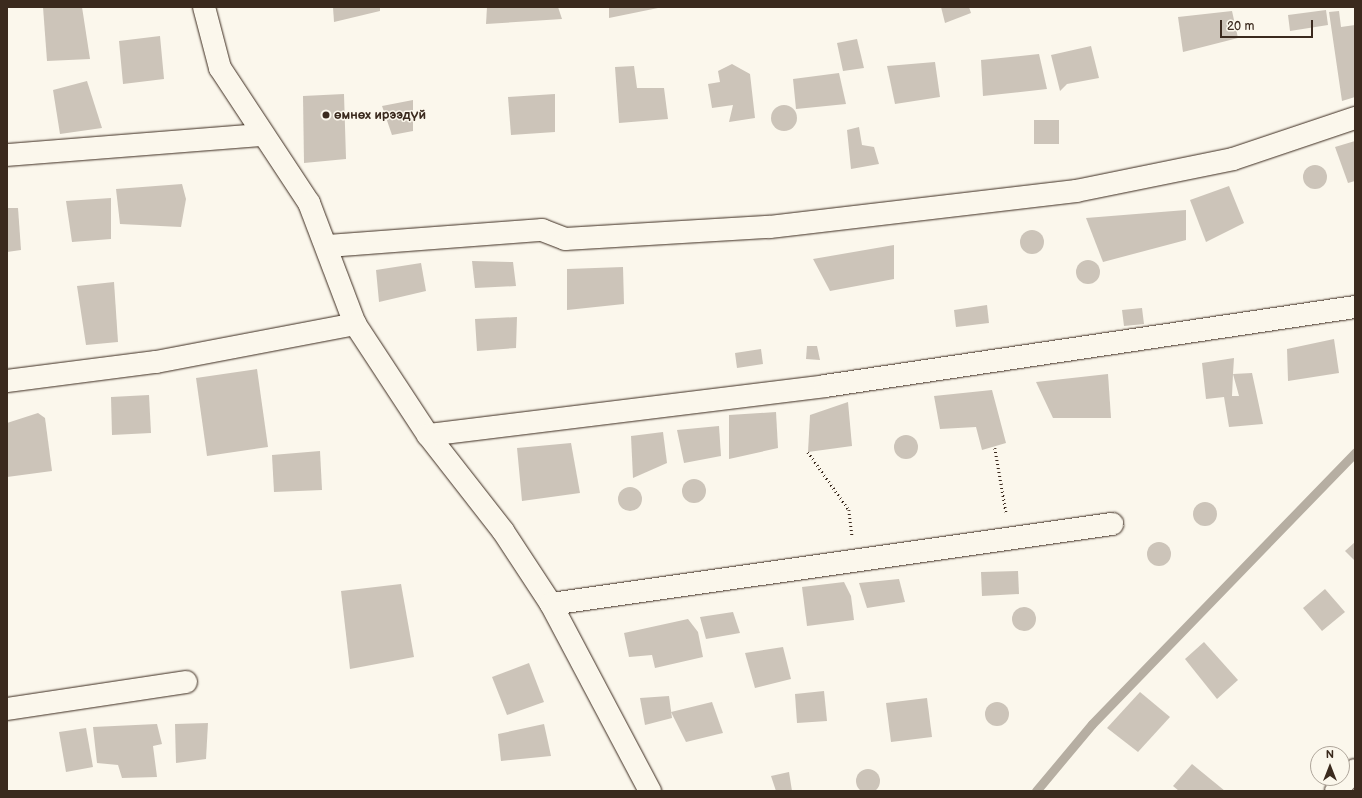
<!DOCTYPE html>
<meta charset="utf-8">
<style>
body{margin:0}
#map{position:relative;width:1362px;height:798px;overflow:hidden;background:#fbf7ec;font-family:"Balsamiq Sans",sans-serif}
div>[style]{position:absolute}
.stream>*{height:9px;margin:-4.5px;padding:0 4.5px;transform-origin:4.5px;border-radius:4.5px;background:#b6aea2}
.building>*{inset:0;background:#ccc4b9}
.round{border-radius:50%}
.path>*{height:2.5px;margin-top:-1.25px;transform-origin:0;background:repeating-linear-gradient(90deg,#3b2a1e 0 1px,transparent 0 4px)}
.roads{filter:drop-shadow(0 0 1px #3b2a1e) drop-shadow(0 0 1px #3b2a1e)}
.street>*{height:22px;margin:-11px;padding:0 11px;transform-origin:11px;border-radius:11px;background:#fbf7ec}
.dots>*{width:11px;height:11px;translate:-50% -50%;box-sizing:border-box;border:2px solid #fbf7ec;border-radius:50%}
span{translate:-50% -50%;white-space:nowrap;text-align:center;line-height:1.15;-webkit-text-stroke:3px #fbf7ec;paint-order:stroke}
.poi-label{font-size:13px;color:#3b2a1e;font-weight:700}
.left{translate:0 -50%;text-align:left}
.frame{position:absolute;inset:0;border:8px solid #3b2a1e;pointer-events:none}
.north{position:absolute;left:1310px;top:746px;width:40px;height:40px;box-sizing:border-box;background:#fbf7ec;border:1px solid #aea59a;border-radius:50%;rotate:0deg;font-size:11px;font-weight:700;line-height:16px;text-align:center;color:#3b2a1e}
.north::after{content:'';display:block;margin:auto;width:14px;height:18px;background:#3b2a1e;clip-path:polygon(50% 0,100% 100%,50% 72%,0 100%)}
.scale{position:absolute;left:1220px;top:20px;width:93px;height:18px;box-sizing:border-box;border:2px solid #3b2a1e;border-top:0;padding-left:5px;font-size:12px;line-height:14px;white-space:nowrap;color:#3b2a1e;-webkit-text-stroke:3px #fbf7ec;paint-order:stroke}
</style>
<div id="map">
<div class="stream">
<div style="left:1036px;top:791px;width:87px;rotate:-50.1deg"></div>
<div style="left:1092px;top:724px;width:378px;rotate:-45.9deg"></div>
</div>
<div class="building">
<div style="clip-path:polygon(43px 7px,82px 7px,90px 59px,47px 61px)"></div>
<div style="clip-path:polygon(333px 7px,380px 7px,380px 11px,334px 22px)"></div>
<div style="clip-path:polygon(487px 7px,558px 7px,562px 19px,486px 24px)"></div>
<div style="clip-path:polygon(609px 7px,658px 7px,658px 8px,609px 18px)"></div>
<div style="clip-path:polygon(941px 7px,969px 7px,971px 13px,945px 23px)"></div>
<div style="clip-path:polygon(1326px 10px,1328px 25px,1290px 31px,1288px 15px)"></div>
<div style="clip-path:polygon(1232px 11px,1238px 38px,1183px 52px,1178px 17px)"></div>
<div style="clip-path:polygon(1339px 11px,1341px 27px,1355px 25px,1355px 97px,1342px 101px,1329px 12px)"></div>
<div style="clip-path:polygon(160px 36px,164px 79px,123px 84px,119px 41px)"></div>
<div style="clip-path:polygon(857px 39px,864px 68px,843px 71px,837px 43px)"></div>
<div style="clip-path:polygon(1091px 46px,1099px 78px,1067px 84px,1060px 91px,1051px 55px)"></div>
<div style="clip-path:polygon(1039px 54px,1047px 89px,983px 96px,981px 60px)"></div>
<div style="clip-path:polygon(935px 62px,940px 97px,895px 104px,887px 66px)"></div>
<div style="clip-path:polygon(732px 64px,750px 74px,755px 118px,729px 122px,733px 105px,712px 108px,708px 84px,720px 82px,718px 71px)"></div>
<div style="clip-path:polygon(634px 66px,637px 88px,664px 88px,668px 119px,619px 123px,615px 67px)"></div>
<div style="clip-path:polygon(839px 73px,846px 104px,796px 109px,793px 79px)"></div>
<div style="clip-path:polygon(87px 81px,102px 128px,60px 134px,53px 90px)"></div>
<div style="clip-path:polygon(344px 94px,346px 159px,304px 163px,303px 96px)"></div>
<div style="clip-path:polygon(555px 94px,555px 132px,511px 135px,508px 97px)"></div>
<div style="clip-path:polygon(413px 100px,413px 131px,392px 135px,382px 106px)"></div>
<div class="round" style="left:771px;top:105px;width:26px;height:26px"></div>
<div style="clip-path:polygon(1034px 120px,1059px 120px,1059px 144px,1034px 144px)"></div>
<div style="clip-path:polygon(859px 127px,862px 145px,874px 147px,879px 164px,851px 169px,847px 130px)"></div>
<div style="clip-path:polygon(1355px 141px,1355px 181px,1348px 183px,1335px 147px)"></div>
<div class="round" style="left:1303px;top:165px;width:24px;height:24px"></div>
<div style="clip-path:polygon(182px 184px,186px 199px,181px 227px,120px 224px,116px 189px)"></div>
<div style="clip-path:polygon(1229px 186px,1244px 223px,1206px 242px,1190px 200px)"></div>
<div style="clip-path:polygon(111px 198px,111px 239px,72px 242px,66px 201px)"></div>
<div style="clip-path:polygon(7px 208px,18px 208px,21px 250px,7px 252px)"></div>
<div style="clip-path:polygon(1186px 210px,1186px 240px,1103px 262px,1086px 218px)"></div>
<div class="round" style="left:1020px;top:230px;width:24px;height:24px"></div>
<div style="clip-path:polygon(894px 245px,894px 279px,830px 291px,813px 259px)"></div>
<div class="round" style="left:1076px;top:260px;width:24px;height:24px"></div>
<div style="clip-path:polygon(472px 261px,513px 262px,516px 286px,475px 288px)"></div>
<div style="clip-path:polygon(421px 263px,426px 291px,379px 302px,376px 270px)"></div>
<div style="clip-path:polygon(623px 267px,624px 304px,567px 310px,567px 269px)"></div>
<div style="clip-path:polygon(114px 282px,118px 342px,86px 345px,77px 286px)"></div>
<div style="clip-path:polygon(987px 305px,989px 323px,956px 327px,954px 310px)"></div>
<div style="clip-path:polygon(1142px 308px,1144px 324px,1124px 326px,1122px 310px)"></div>
<div style="clip-path:polygon(517px 317px,516px 348px,477px 351px,475px 319px)"></div>
<div style="clip-path:polygon(1334px 339px,1339px 373px,1288px 381px,1287px 349px)"></div>
<div style="clip-path:polygon(807px 346px,817px 346px,820px 360px,806px 359px)"></div>
<div style="clip-path:polygon(761px 349px,763px 364px,737px 368px,735px 353px)"></div>
<div style="clip-path:polygon(evenodd,1234px 358px,1233px 374px,1252px 373px,1263px 424px,1229px 427px,1224px 397px,1206px 399px,1202px 363px,1234px 358px,1233px 374px,1239px 396px,1232px 396px,1233px 374px)"></div>
<div style="clip-path:polygon(257px 369px,268px 447px,207px 456px,196px 378px)"></div>
<div style="clip-path:polygon(1108px 374px,1111px 418px,1053px 418px,1036px 382px)"></div>
<div style="clip-path:polygon(992px 390px,1006px 443px,982px 450px,976px 427px,940px 429px,934px 396px)"></div>
<div style="clip-path:polygon(149px 395px,151px 433px,112px 435px,111px 397px)"></div>
<div style="clip-path:polygon(848px 402px,852px 446px,808px 452px,810px 415px)"></div>
<div style="clip-path:polygon(776px 412px,778px 448px,729px 459px,729px 415px)"></div>
<div style="clip-path:polygon(38px 413px,45px 418px,52px 471px,7px 477px,7px 423px)"></div>
<div style="clip-path:polygon(719px 426px,721px 456px,684px 463px,677px 430px)"></div>
<div style="clip-path:polygon(663px 432px,667px 463px,633px 478px,631px 436px)"></div>
<div class="round" style="left:894px;top:435px;width:24px;height:24px"></div>
<div style="clip-path:polygon(571px 443px,580px 493px,522px 501px,517px 448px)"></div>
<div style="clip-path:polygon(320px 451px,322px 490px,274px 492px,272px 455px)"></div>
<div class="round" style="left:682px;top:479px;width:24px;height:24px"></div>
<div class="round" style="left:618px;top:487px;width:24px;height:24px"></div>
<div class="round" style="left:1193px;top:502px;width:24px;height:24px"></div>
<div class="round" style="left:1147px;top:542px;width:24px;height:24px"></div>
<div style="clip-path:polygon(1355px 542px,1355px 561px,1345px 551px)"></div>
<div style="clip-path:polygon(1018px 571px,1019px 594px,982px 596px,981px 572px)"></div>
<div style="clip-path:polygon(899px 579px,905px 602px,867px 608px,859px 583px)"></div>
<div style="clip-path:polygon(844px 582px,851px 596px,854px 620px,807px 626px,802px 587px)"></div>
<div style="clip-path:polygon(401px 584px,414px 657px,350px 669px,341px 591px)"></div>
<div style="clip-path:polygon(1325px 589px,1345px 612px,1322px 631px,1303px 608px)"></div>
<div class="round" style="left:1012px;top:607px;width:24px;height:24px"></div>
<div style="clip-path:polygon(733px 612px,740px 633px,706px 639px,700px 617px)"></div>
<div style="clip-path:polygon(688px 619px,698px 632px,703px 657px,655px 668px,652px 655px,629px 657px,624px 633px)"></div>
<div style="clip-path:polygon(1204px 642px,1238px 680px,1217px 699px,1185px 659px)"></div>
<div style="clip-path:polygon(783px 647px,791px 679px,755px 688px,745px 653px)"></div>
<div style="clip-path:polygon(529px 663px,544px 702px,507px 715px,492px 677px)"></div>
<div style="clip-path:polygon(824px 691px,827px 721px,797px 723px,795px 694px)"></div>
<div style="clip-path:polygon(1140px 692px,1170px 717px,1138px 752px,1107px 728px)"></div>
<div style="clip-path:polygon(669px 696px,672px 718px,645px 725px,640px 698px)"></div>
<div style="clip-path:polygon(927px 698px,932px 737px,891px 742px,886px 703px)"></div>
<div class="round" style="left:985px;top:702px;width:24px;height:24px"></div>
<div style="clip-path:polygon(712px 702px,723px 733px,686px 742px,671px 712px)"></div>
<div style="clip-path:polygon(208px 723px,206px 759px,176px 763px,175px 724px)"></div>
<div style="clip-path:polygon(157px 724px,162px 744px,153px 746px,157px 777px,122px 778px,118px 765px,97px 763px,93px 727px)"></div>
<div style="clip-path:polygon(544px 724px,551px 756px,501px 761px,498px 734px)"></div>
<div style="clip-path:polygon(86px 728px,93px 767px,66px 772px,59px 732px)"></div>
<div style="clip-path:polygon(1192px 764px,1225px 791px,1179px 791px,1173px 786px)"></div>
<div class="round" style="left:856px;top:769px;width:24px;height:24px"></div>
<div style="clip-path:polygon(789px 772px,792px 791px,776px 791px,771px 776px)"></div>
</div>
<div class="path">
<div style="left:995px;top:448px;width:65px;rotate:80.2deg"></div>
<div style="left:808px;top:452px;width:71px;rotate:54.7deg"></div>
<div style="left:849px;top:510px;width:25px;rotate:83deg"></div>
</div>
<div class="roads">
<div class="street">
<div style="left:204px;top:7px;width:63px;rotate:75.3deg"></div>
<div style="left:220px;top:68px;width:162px;rotate:56.6deg"></div>
<div style="left:309px;top:203px;width:129px;rotate:69.2deg"></div>
<div style="left:355px;top:324px;width:133px;rotate:56.7deg"></div>
<div style="left:428px;top:435px;width:122px;rotate:52deg"></div>
<div style="left:503px;top:531px;width:87px;rotate:56.7deg"></div>
<div style="left:551px;top:604px;width:212px;rotate:62.1deg"></div>
<div style="left:7px;top:155px;width:256px;rotate:-4.5deg"></div>
<div style="left:328px;top:246px;width:215px;rotate:-4.3deg"></div>
<div style="left:542px;top:230px;width:25px;rotate:21deg"></div>
<div style="left:565px;top:239px;width:205px;rotate:-3.4deg"></div>
<div style="left:770px;top:227px;width:308px;rotate:-6.7deg"></div>
<div style="left:1076px;top:191px;width:160px;rotate:-11.5deg"></div>
<div style="left:1233px;top:159px;width:129px;rotate:-18.6deg"></div>
<div style="left:7px;top:381px;width:150px;rotate:-7.3deg"></div>
<div style="left:156px;top:362px;width:203px;rotate:-10.8deg"></div>
<div style="left:428px;top:435px;width:400px;rotate:-7deg"></div>
<div style="left:825px;top:386px;width:536px;rotate:-8.48deg"></div>
<div style="left:551px;top:604px;width:567px;rotate:-8.12deg"></div>
<div style="left:7px;top:709px;width:181px;rotate:-8.6deg"></div>
<div style="left:1336px;top:791px;width:28px;rotate:-48deg"></div>
</div>
</div>
<div class="dots">
<div style="left:326px;top:115px;background:#3b2a1e"></div>
</div>
<div class="poi-label">
<span class="left" style="left:334px;top:115px">өмнөх ирээдүй</span>
</div>
<div class="frame"></div>
<div class="north">N</div>
<div class="scale">20 m</div>
</div>
